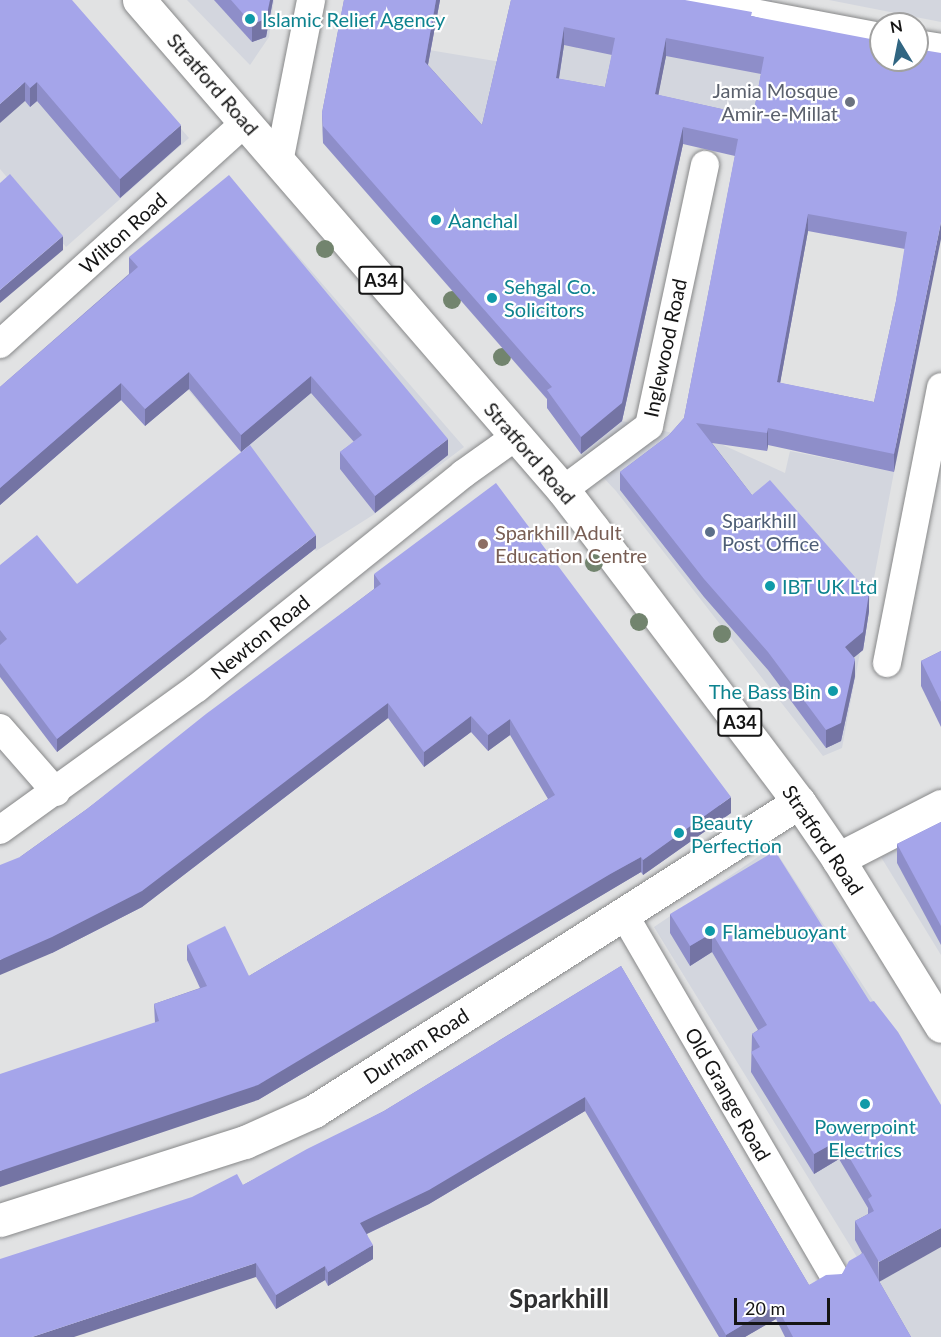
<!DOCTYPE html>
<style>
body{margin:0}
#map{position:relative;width:941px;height:1337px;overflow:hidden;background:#e1e2e3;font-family:Lato,sans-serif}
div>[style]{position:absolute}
.built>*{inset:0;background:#d3d6de}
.roads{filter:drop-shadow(0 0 2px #878889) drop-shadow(0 0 2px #878889)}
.minor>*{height:28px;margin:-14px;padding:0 14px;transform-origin:14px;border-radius:14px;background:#fff}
.tertiary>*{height:33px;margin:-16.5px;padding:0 16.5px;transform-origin:16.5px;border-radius:16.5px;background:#fff}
.secondary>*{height:33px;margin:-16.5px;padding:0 16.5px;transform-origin:16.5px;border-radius:16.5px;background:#fff}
.trunk>*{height:33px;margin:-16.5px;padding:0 16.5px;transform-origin:16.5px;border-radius:16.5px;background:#fff}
.trees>*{width:18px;height:18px;margin:-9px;border-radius:50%;background:#72846e}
.wall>*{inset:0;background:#8e8ec9}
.shaded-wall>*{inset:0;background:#7474a4}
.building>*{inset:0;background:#a5a5ea}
.dots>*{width:16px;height:16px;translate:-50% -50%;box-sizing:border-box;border:3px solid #fff;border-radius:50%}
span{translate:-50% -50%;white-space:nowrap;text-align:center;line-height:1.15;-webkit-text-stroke:4.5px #fff;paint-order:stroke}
.shield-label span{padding:2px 4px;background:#fff;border:2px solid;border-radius:4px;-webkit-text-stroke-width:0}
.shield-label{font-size:18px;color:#151515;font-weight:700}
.culture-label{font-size:20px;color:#0d838f}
.left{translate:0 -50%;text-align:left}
.right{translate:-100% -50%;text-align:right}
.street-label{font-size:20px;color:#151515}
.worship-label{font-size:20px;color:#5b616d}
.service-label{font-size:20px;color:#4e5e75}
.education-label{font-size:20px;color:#785e54}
.district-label{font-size:26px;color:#303031;font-weight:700}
.north{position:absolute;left:869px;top:12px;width:60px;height:60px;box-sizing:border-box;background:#fff;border:2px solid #a1a1a1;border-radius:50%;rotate:350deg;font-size:16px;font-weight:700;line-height:24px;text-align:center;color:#151515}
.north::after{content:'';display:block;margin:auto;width:21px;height:27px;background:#316682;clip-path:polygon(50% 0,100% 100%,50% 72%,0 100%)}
.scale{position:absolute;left:734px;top:1298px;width:96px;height:27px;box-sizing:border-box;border:3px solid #151515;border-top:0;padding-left:8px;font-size:18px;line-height:21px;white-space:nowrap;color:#151515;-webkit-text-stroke:4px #fff;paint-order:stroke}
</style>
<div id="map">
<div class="built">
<div style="clip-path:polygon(0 0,70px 0,189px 138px,66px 247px,0 169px)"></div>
<div style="clip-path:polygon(187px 0,274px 0,269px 37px,250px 65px)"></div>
<div style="clip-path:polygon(515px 0,772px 0,770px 37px,753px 134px,655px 112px,622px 421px,723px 445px,785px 473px,790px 451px,894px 472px,842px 748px,823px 756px,616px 491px,581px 454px,547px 408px,552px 405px,323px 143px,322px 130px,339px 35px,501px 62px)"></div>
<div style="clip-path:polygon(829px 0,941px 0,941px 22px)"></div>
<div style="clip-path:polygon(233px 181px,464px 447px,373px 515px,316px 551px,241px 452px,106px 294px)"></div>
<div style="clip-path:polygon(941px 827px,941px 955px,881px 857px)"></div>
<div style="clip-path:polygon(773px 847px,941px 1105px,941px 1337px,903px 1337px,857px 1257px,654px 927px)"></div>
</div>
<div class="roads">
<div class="minor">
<div style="left:685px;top:0;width:199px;rotate:10.7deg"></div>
<div style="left:917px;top:44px;width:24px;rotate:9deg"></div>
<div style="left:279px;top:162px;width:165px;rotate:-78.8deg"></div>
<div style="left:0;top:344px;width:331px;rotate:-42.1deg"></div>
<div style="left:563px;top:490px;width:107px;rotate:-36.7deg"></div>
<div style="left:649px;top:426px;width:267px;rotate:-77.9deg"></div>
<div style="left:887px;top:663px;width:281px;rotate:-78.9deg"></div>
<div style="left:0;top:728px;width:85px;rotate:48.8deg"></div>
<div style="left:0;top:830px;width:243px;rotate:-35.8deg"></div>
<div style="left:197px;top:688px;width:341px;rotate:-38.8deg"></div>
<div style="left:463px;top:474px;width:64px;rotate:-35.4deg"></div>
<div style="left:623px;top:913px;width:418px;rotate:59.8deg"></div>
</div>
<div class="tertiary">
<div style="left:0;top:1220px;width:257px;rotate:-17.7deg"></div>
<div style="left:245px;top:1142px;width:76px;rotate:-24.2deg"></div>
<div style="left:314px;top:1111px;width:575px;rotate:-32.5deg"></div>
</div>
<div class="secondary">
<div style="left:838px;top:859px;width:116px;rotate:-27.2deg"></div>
</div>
<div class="trunk">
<div style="left:139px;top:0;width:648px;rotate:49.13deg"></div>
<div style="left:563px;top:490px;width:49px;rotate:52.4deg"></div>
<div style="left:593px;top:529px;width:342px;rotate:53deg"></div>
<div style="left:799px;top:802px;width:69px;rotate:55.6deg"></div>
<div style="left:838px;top:859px;width:196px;rotate:58.3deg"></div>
</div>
</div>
<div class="trees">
<div style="left:325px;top:249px"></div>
<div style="left:452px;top:300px"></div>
<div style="left:502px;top:357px"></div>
<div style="left:594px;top:563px"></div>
<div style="left:639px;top:622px"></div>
<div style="left:722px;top:634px"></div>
</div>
<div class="wall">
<div style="clip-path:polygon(0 0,181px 144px,120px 198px,37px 101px,30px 107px,25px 101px)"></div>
<div style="clip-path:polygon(214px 0,273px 0,266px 37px,252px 42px)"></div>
<div style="clip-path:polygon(evenodd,344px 0,440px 0,428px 65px,482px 125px,511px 0,752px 16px,917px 60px,894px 472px,768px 445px,767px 451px,712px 443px,752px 495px,869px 611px,863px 650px,854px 657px,855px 676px,841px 741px,826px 748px,768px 670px,704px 597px,620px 490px,620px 472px,669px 435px,684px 418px,735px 156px,683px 144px,622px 421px,581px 454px,547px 408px,547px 399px,323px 143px,322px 113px,344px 0,564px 45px,612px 55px,605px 87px,559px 79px,564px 45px,344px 0,666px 56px,761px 74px,753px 116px,658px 95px,666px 56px,344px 0,808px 231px,905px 249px,896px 301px,874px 402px,780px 383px,808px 231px)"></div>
<div style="clip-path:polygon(129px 257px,448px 455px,375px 513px,340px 469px,340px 452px,354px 442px,311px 393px,241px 452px,189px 389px,145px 426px,121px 400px,0 505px,0 387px,129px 274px)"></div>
<div style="clip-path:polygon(316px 548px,57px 752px,0 677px,0 565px,77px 584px)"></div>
<div style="clip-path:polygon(374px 574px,731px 813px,643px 875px,641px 872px,612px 889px,258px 1100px,155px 1023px,154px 1004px,200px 988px,187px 960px,187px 945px,249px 976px,548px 799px,510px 735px,488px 751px,471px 732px,424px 767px,388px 718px,142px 907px,52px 953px,20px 857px,87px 809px,374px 589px)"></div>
<div style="clip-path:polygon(941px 651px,941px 727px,921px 686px,921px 661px)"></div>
<div style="clip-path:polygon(941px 822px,941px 945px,897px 863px,897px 844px)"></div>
<div style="clip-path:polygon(670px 914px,870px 1002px,879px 1281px,911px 1337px,785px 1337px,776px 1319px,745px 1337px,719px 1337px,585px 1111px,429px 1204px,367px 1234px,373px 1259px,328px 1286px,325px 1280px,276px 1309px,256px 1277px,243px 1185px,384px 1111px,621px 966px,809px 1285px,842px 1274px,862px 1253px,855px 1240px,855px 1221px,868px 1214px,868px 1208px,839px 1159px,814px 1174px,751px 1072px,752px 1034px,758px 1030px,712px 952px,690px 966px,670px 933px)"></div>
</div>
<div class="shaded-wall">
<div style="clip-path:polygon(270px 0,273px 0,266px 37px,252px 42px,252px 24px)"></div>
<div style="clip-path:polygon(436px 0,440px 0,425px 80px,425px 62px)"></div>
<div style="clip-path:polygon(564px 27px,564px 45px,556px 96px,556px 78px)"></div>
<div style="clip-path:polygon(666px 38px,666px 56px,655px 112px,655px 94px)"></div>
<div style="clip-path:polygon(25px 82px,25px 101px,0 123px,0 104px)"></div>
<div style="clip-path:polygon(37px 82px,37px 101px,30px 107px,30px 88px)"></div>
<div style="clip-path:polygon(181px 125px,181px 144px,120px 198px,120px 179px)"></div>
<div style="clip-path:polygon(683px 127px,683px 144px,622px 421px,581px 454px,581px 437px)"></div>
<div style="clip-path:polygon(808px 214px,808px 231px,777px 400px,777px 382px)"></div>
<div style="clip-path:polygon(941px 222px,941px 239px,894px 472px,894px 454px)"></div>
<div style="clip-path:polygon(63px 236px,63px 250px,0 303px,0 290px)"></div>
<div style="clip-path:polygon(189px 372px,189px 389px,145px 426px,145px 409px)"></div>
<div style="clip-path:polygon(311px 376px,311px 393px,241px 452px,241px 435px)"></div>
<div style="clip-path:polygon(121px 383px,121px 400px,0 505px,0 488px)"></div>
<div style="clip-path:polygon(768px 428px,768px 445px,767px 451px,767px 433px)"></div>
<div style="clip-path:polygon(448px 439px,448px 455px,375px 513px,375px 496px)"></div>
<div style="clip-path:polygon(316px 535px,316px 548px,57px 752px,57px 739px)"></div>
<div style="clip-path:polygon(869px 593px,869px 611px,863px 650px,845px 665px,845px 647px)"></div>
<div style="clip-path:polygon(855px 659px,855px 676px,841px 741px,826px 748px,826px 730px)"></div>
<div style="clip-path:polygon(388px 703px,388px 718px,142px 907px,52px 953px,0 975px,0 960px)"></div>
<div style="clip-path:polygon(471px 716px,471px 732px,424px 767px,424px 752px)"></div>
<div style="clip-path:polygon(510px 719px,510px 735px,488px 751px,488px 735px)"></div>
<div style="clip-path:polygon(731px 797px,731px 813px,643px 875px,643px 860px)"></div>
<div style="clip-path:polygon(641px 857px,641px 872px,258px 1100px,0 1187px,0 1171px,612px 873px)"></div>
<div style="clip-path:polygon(712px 933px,712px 952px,690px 966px,690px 946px)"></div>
<div style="clip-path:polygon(585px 1097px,585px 1111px,429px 1204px,360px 1237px,360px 1223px)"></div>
<div style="clip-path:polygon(839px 1140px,839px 1159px,814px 1174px,814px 1154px)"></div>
<div style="clip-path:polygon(941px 1228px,941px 1247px,879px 1282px,879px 1262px)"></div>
<div style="clip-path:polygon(373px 1245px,373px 1259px,328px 1286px,328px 1272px)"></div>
<div style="clip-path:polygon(256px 1263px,256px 1277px,74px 1337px,32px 1337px)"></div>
<div style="clip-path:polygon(325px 1266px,325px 1280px,276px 1309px,276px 1295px)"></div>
<div style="clip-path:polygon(776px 1305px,776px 1319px,745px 1337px,726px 1337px,726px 1335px)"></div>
</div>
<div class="building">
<div style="clip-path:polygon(0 0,72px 0,181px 125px,120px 179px,37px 82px,30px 88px,25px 82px,0 104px)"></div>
<div style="clip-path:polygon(231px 0,270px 0,266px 19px,252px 24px)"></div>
<div style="clip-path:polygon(evenodd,344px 0,436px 0,425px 62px,482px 125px,511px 0,685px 0,752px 12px,751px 16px,881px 41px,881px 60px,917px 60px,917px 49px,941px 53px,941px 222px,894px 454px,768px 428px,767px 433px,696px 423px,752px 495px,770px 480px,869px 593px,863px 632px,845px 647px,855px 659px,841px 723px,826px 730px,768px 652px,704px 579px,620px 472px,669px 435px,684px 418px,738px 139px,683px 127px,622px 403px,581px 437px,547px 390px,552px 387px,323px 126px,322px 113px,344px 0,564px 27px,615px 38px,605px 87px,556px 78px,564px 27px,344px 0,666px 38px,764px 57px,753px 116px,655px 94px,666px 38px,344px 0,808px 214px,907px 232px,896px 301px,874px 402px,777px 382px,808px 214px)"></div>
<div style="clip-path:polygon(10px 174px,63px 236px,0 290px,0 183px)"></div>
<div style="clip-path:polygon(229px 175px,448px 439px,375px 496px,340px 452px,362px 435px,311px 376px,241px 435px,189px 372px,145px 409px,121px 383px,0 488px,0 387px,138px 267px,129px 257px)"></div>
<div style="clip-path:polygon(250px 445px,316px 535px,57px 739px,0 663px,0 645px,7px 639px,0 630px,0 565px,37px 535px,77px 584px)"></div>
<div style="clip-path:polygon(496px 483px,731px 797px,643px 860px,641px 857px,612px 873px,258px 1085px,0 1171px,0 1074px,159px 1021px,154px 1004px,207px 986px,187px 945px,225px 926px,249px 976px,555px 795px,510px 719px,488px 735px,471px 716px,424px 752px,388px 703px,142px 891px,52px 937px,0 960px,0 865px,20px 857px,87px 809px,206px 714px,381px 584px,374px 574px)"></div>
<div style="clip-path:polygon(941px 651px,941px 702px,921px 661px)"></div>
<div style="clip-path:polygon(941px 822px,941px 926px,897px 844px)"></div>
<div style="clip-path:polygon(775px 851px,870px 1002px,874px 1001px,898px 1032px,941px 1105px,941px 1228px,879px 1262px,855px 1221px,874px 1211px,868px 1199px,872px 1196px,839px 1140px,814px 1154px,751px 1052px,760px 1047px,752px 1034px,767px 1025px,712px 933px,690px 946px,670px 914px)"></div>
<div style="clip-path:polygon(621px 966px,809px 1285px,826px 1275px,842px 1274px,849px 1261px,863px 1253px,911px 1337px,793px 1337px,776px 1305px,726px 1335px,585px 1097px,429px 1190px,360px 1223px,373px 1245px,328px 1272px,325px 1266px,276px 1295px,256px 1263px,32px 1337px,0 1337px,0 1259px,192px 1197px,237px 1174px,243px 1185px,307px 1149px,384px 1111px)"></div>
</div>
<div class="dots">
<div style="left:250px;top:19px;background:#0f9aa8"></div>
<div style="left:850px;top:102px;background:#6b7280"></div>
<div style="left:436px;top:220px;background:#0f9aa8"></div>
<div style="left:492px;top:298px;background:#0f9aa8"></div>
<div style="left:710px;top:532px;background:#5c6f8a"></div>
<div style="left:483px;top:544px;background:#8d6e63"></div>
<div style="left:770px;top:586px;background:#0f9aa8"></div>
<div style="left:833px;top:691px;background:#0f9aa8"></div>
<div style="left:679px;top:833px;background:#0f9aa8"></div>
<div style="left:710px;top:931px;background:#0f9aa8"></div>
<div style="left:865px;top:1104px;background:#0f9aa8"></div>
</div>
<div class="shield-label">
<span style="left:381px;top:280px">A34</span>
<span style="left:740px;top:722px">A34</span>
</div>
<div class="culture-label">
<span class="left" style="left:262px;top:19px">Islamic Relief Agency</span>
<span class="left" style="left:448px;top:220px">Aanchal</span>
<span class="left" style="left:504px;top:298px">Sehgal Co.<br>Solicitors</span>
<span class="left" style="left:782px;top:586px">IBT UK Ltd</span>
<span class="right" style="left:821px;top:691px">The Bass Bin</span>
<span class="left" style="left:691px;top:834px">Beauty<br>Perfection</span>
<span class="left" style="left:722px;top:931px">Flamebuoyant</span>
<span style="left:865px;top:1138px">Powerpoint<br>Electrics</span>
</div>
<div class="street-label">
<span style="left:213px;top:84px;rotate:49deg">Stratford Road</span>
<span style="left:123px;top:233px;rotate:-42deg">Wilton Road</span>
<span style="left:665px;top:348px;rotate:-78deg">Inglewood Road</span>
<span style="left:530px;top:453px;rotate:49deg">Stratford Road</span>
<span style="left:260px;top:637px;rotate:-39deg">Newton Road</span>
<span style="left:823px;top:840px;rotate:56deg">Stratford Road</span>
<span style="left:416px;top:1046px;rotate:-33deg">Durham Road</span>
<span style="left:728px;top:1094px;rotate:60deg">Old Grange Road</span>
</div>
<div class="worship-label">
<span class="right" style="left:838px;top:102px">Jamia Mosque<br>Amir-e-Millat</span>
</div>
<div class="service-label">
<span class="left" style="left:722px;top:532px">Sparkhill<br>Post Office</span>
</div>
<div class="education-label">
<span class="left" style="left:495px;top:544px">Sparkhill Adult<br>Education Centre</span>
</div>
<div class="district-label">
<span style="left:559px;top:1299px">Sparkhill</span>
</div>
<div class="north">N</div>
<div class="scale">20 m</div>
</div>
